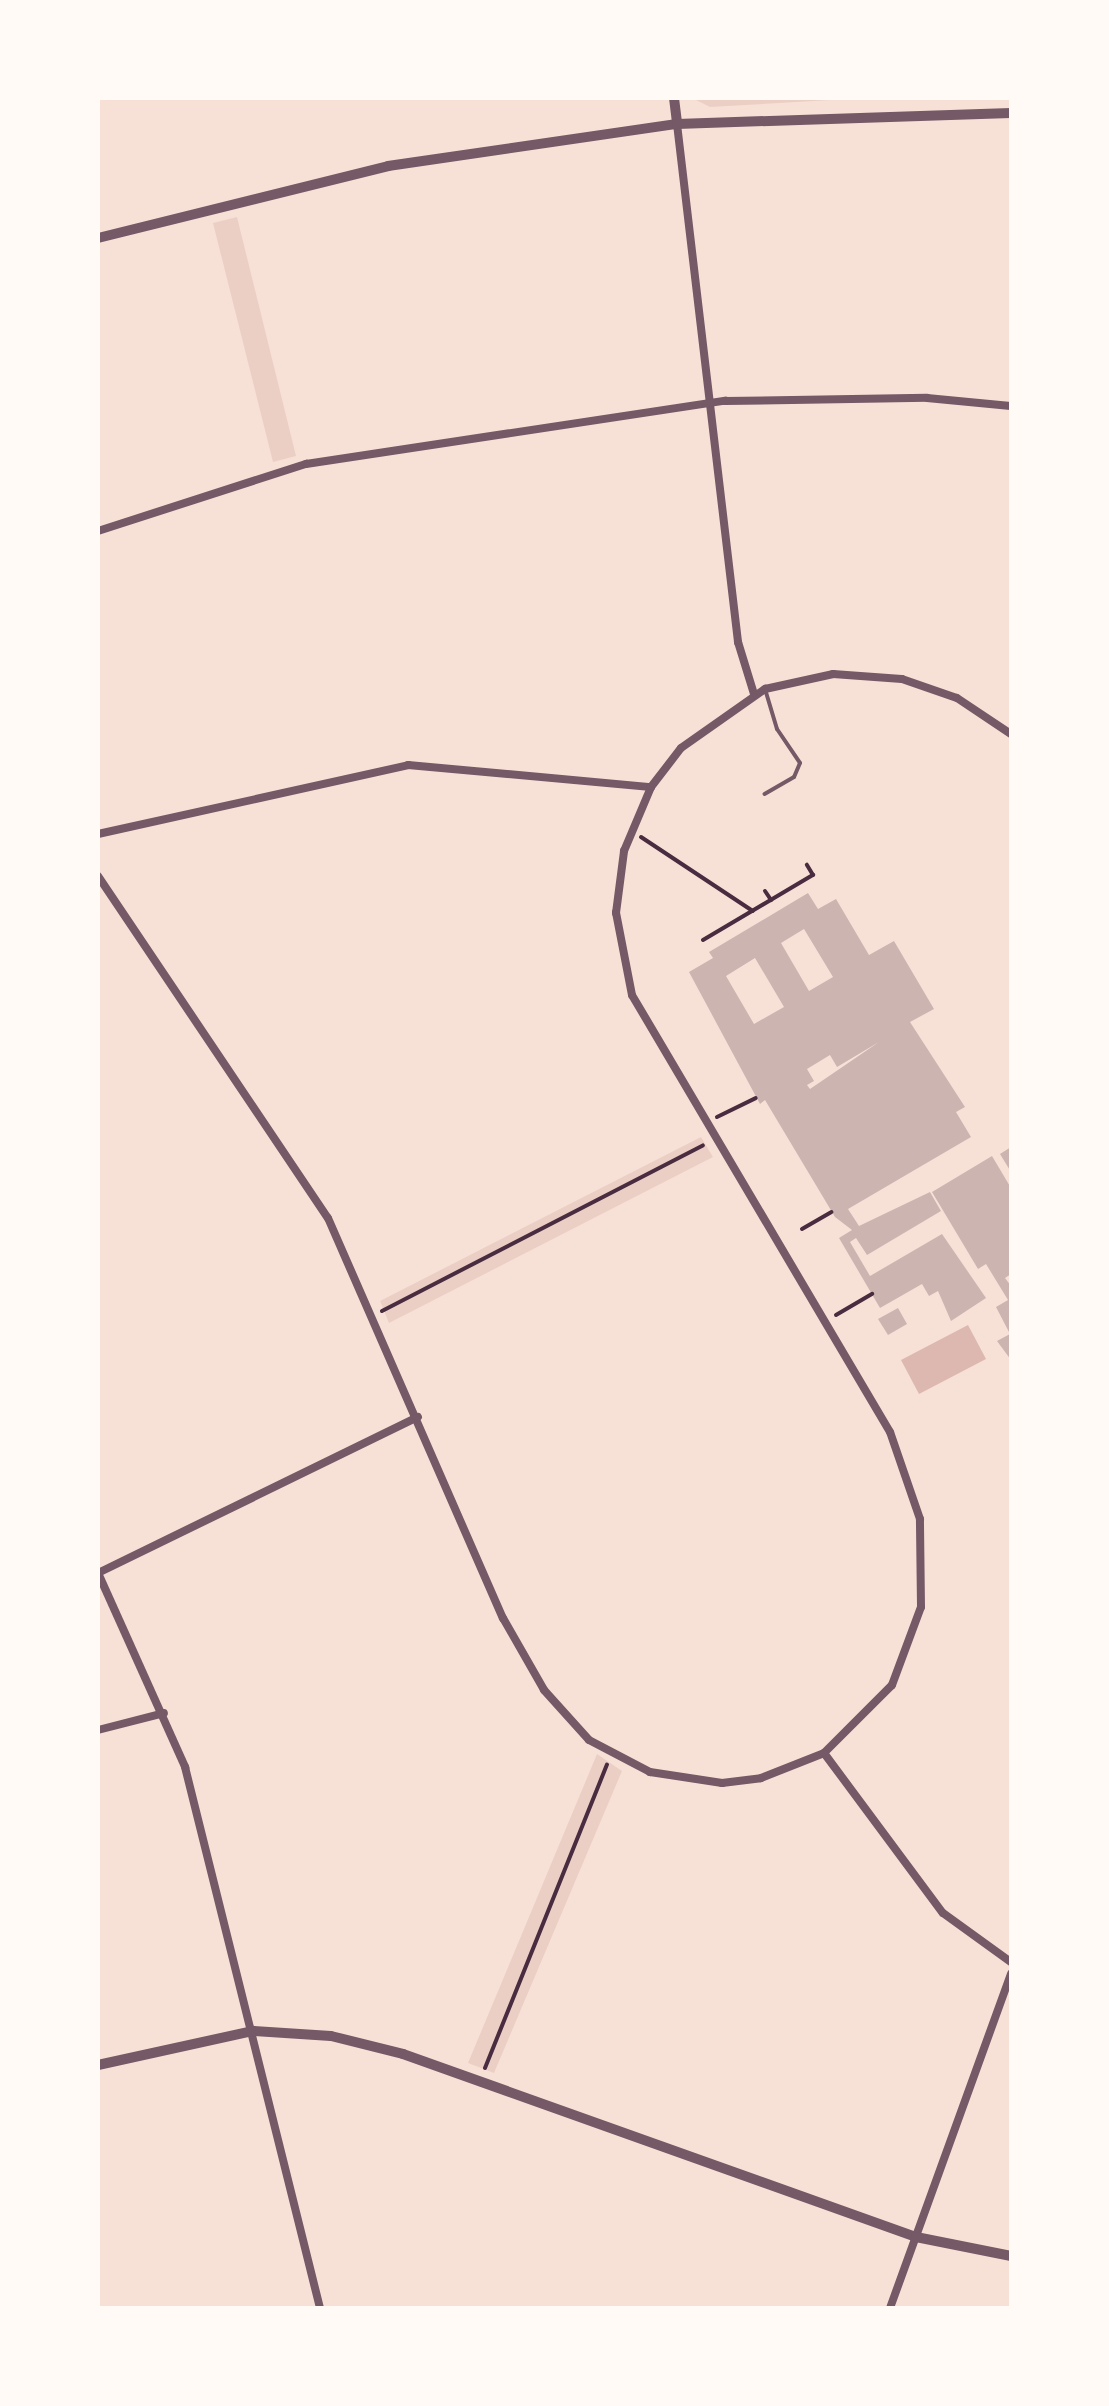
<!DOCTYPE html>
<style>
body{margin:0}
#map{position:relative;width:1109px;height:2406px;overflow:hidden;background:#f7e1d7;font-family:"Source Sans 3",sans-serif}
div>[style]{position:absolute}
.green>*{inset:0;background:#ebcfc5}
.water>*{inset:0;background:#dcb8b0}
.building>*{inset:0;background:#ccb4b1}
.path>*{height:4px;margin:-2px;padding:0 2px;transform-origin:2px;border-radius:2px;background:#4a2c40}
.service>*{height:4px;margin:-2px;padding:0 2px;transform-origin:2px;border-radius:2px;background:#755966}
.minor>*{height:8px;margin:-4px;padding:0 4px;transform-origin:4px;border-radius:4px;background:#755966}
.tertiary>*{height:10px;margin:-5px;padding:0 5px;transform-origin:5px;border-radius:5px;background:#755966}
span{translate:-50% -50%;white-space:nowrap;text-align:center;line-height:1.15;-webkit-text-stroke:6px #fffaf5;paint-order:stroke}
.frame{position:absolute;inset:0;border:100px solid #fffaf5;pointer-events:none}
</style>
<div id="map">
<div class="green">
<div style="clip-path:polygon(692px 98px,866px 98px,710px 107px)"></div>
<div style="clip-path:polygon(237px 217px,296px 456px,273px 462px,213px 223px)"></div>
<div style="clip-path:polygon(701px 1137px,713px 1157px,389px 1323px,380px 1301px)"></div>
<div style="clip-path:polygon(597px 1754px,622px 1771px,494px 2073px,468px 2063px)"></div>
</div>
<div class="water">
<div style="clip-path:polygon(968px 1325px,986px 1359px,919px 1394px,901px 1360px)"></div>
</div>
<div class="building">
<div style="clip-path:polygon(evenodd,808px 893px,818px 909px,836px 899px,869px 955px,894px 941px,934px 1009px,910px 1022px,965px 1107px,956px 1112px,971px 1137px,848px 1209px,859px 1226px,930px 1192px,941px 1211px,867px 1255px,856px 1238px,850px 1242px,870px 1276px,942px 1234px,986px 1298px,951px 1321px,938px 1291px,929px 1296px,922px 1284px,880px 1308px,839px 1238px,852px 1230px,835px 1217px,765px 1100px,760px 1104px,689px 972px,713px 958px,709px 952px,808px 893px,804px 929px,833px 977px,809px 991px,781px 943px,804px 929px,808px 893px,755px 958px,784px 1007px,754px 1024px,726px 976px,755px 958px,808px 893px,879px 1042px,810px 1089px,807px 1085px,814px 1081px,807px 1069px,830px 1055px,837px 1067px,879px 1042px)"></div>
<div style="clip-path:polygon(1011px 1147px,1011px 1172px,1000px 1154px)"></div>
<div style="clip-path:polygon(992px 1156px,1011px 1188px,1011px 1274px,1005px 1278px,1011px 1286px,1011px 1360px,997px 1341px,1010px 1334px,996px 1307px,1008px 1300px,986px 1264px,978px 1269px,932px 1192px)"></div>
<div style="clip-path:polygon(898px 1308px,907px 1324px,888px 1335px,878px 1319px)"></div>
</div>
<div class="path">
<div style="left:641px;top:837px;width:134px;rotate:33.5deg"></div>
<div style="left:765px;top:891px;width:11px;rotate:56deg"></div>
<div style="left:703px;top:940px;width:128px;rotate:-30.6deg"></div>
<div style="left:813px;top:875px;width:12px;rotate:-121deg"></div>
<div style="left:717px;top:1117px;width:43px;rotate:-26deg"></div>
<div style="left:802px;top:1229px;width:34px;rotate:-30deg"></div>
<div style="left:382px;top:1311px;width:361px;rotate:-27.3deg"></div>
<div style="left:836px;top:1315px;width:42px;rotate:-30.3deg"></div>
<div style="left:485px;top:2068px;width:327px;rotate:-68.1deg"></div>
</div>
<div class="service">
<div style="left:765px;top:689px;width:42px;rotate:73.3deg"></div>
<div style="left:777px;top:729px;width:41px;rotate:55.9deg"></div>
<div style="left:800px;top:763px;width:15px;rotate:113deg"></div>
<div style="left:794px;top:777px;width:34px;rotate:150deg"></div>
</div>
<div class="minor">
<div style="left:677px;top:124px;width:522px;rotate:83.28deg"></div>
<div style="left:738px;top:642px;width:54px;rotate:72.9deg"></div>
<div style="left:98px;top:531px;width:219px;rotate:-17.9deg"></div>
<div style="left:306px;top:464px;width:424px;rotate:-8.6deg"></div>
<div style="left:725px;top:401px;width:202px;rotate:-0.9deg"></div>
<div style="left:927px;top:398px;width:84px;rotate:5.4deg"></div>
<div style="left:98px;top:834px;width:318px;rotate:-12.5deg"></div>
<div style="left:408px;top:765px;width:244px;rotate:5.2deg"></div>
<div style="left:98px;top:876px;width:412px;rotate:56.1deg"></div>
<div style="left:328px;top:1218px;width:437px;rotate:66.4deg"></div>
<div style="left:503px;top:1618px;width:83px;rotate:60.3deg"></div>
<div style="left:544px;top:1690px;width:67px;rotate:48deg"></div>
<div style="left:589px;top:1740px;width:69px;rotate:27.7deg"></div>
<div style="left:650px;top:1772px;width:73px;rotate:8.7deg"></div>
<div style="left:722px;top:1783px;width:39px;rotate:-7deg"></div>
<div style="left:761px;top:1778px;width:68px;rotate:-21.6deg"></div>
<div style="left:824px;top:1753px;width:96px;rotate:-45deg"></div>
<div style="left:892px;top:1685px;width:83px;rotate:-69.6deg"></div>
<div style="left:921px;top:1607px;width:88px;rotate:-90.7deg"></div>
<div style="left:920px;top:1519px;width:92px;rotate:-109deg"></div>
<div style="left:890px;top:1432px;width:507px;rotate:-120.56deg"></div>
<div style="left:632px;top:995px;width:84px;rotate:-101deg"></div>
<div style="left:616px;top:913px;width:63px;rotate:-82.6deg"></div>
<div style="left:624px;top:851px;width:69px;rotate:-67.1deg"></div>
<div style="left:651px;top:787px;width:49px;rotate:-52.4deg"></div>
<div style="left:681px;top:748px;width:103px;rotate:-35.1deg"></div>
<div style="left:765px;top:689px;width:70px;rotate:-12.4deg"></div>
<div style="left:833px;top:674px;width:69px;rotate:4.1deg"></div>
<div style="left:902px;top:679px;width:58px;rotate:19.1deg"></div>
<div style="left:957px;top:698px;width:65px;rotate:33.7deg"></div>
<div style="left:98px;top:1573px;width:213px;rotate:65.8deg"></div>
<div style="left:185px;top:1767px;width:558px;rotate:75.99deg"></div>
<div style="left:98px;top:1573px;width:356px;rotate:-26deg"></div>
<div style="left:98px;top:1730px;width:68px;rotate:-14.4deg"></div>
<div style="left:824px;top:1753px;width:199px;rotate:53.4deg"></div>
<div style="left:943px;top:1913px;width:84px;rotate:35.8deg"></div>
<div style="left:890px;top:2308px;width:356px;rotate:-70.1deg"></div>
</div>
<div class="tertiary">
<div style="left:674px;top:98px;width:26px;rotate:83deg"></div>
<div style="left:98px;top:238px;width:299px;rotate:-13.9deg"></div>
<div style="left:388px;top:166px;width:292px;rotate:-8.3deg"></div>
<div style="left:677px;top:124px;width:334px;rotate:-1.9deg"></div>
<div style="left:98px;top:2065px;width:159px;rotate:-12.4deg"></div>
<div style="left:253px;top:2031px;width:78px;rotate:3.7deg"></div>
<div style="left:331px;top:2036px;width:74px;rotate:14deg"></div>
<div style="left:403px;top:2054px;width:545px;rotate:19.63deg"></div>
<div style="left:916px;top:2237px;width:97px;rotate:11.3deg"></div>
</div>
<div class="frame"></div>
</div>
